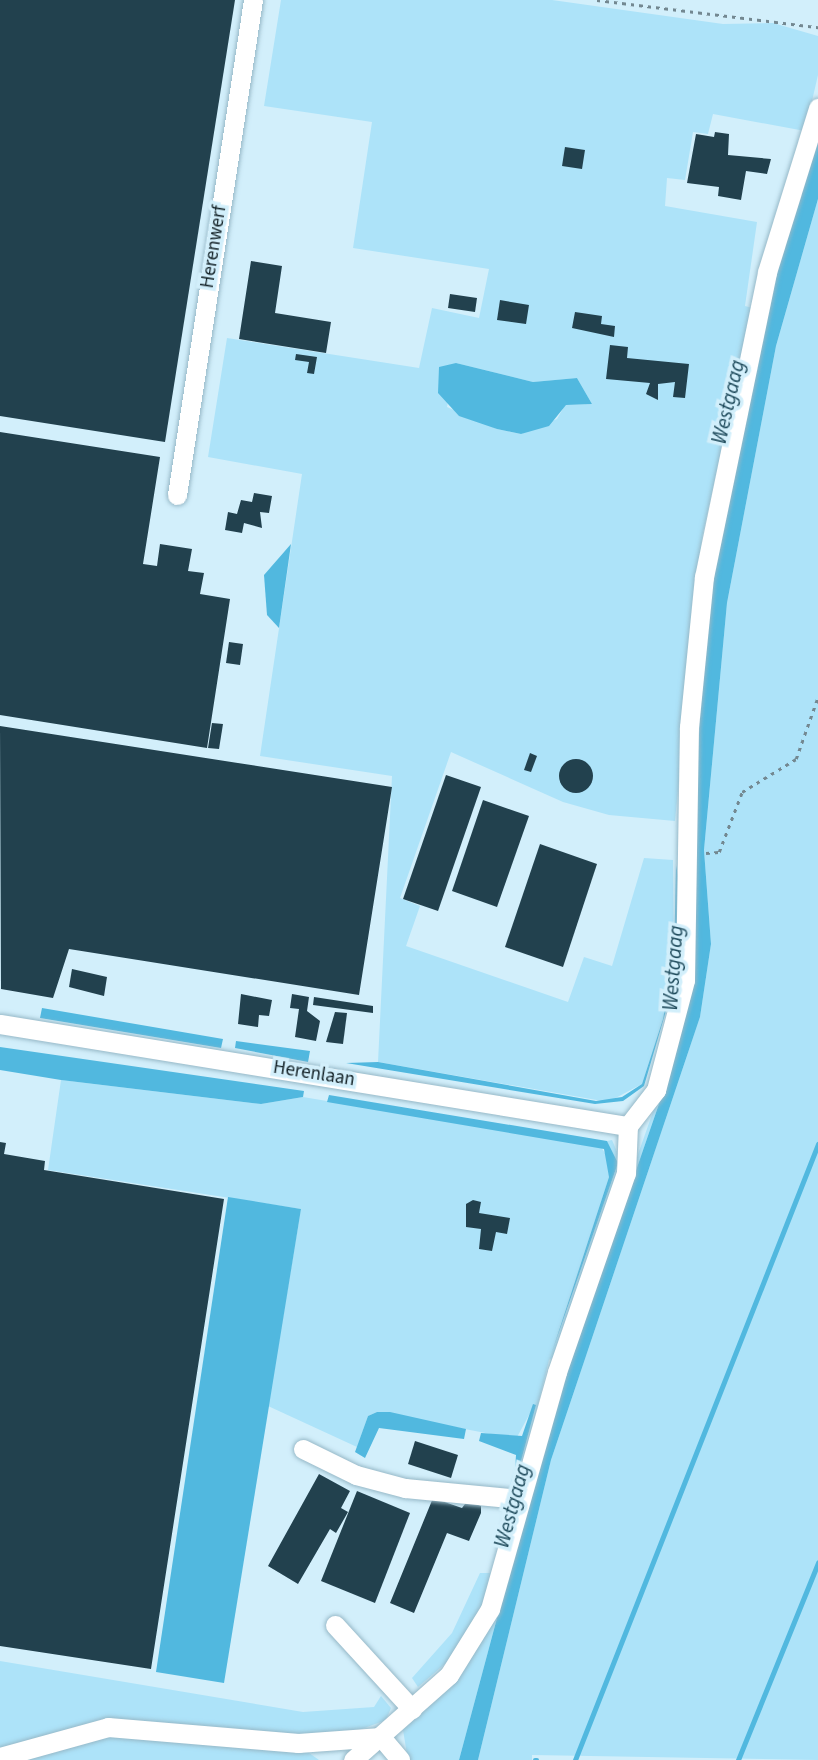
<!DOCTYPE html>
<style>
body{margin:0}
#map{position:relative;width:818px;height:1760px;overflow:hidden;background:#d2effb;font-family:"Source Sans 3",sans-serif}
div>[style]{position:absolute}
.green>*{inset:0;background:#ade3f9}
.water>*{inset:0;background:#51b8df}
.stream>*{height:4.5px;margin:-2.25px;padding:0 2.25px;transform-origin:2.25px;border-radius:2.25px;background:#51b8df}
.building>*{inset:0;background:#22414e}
.round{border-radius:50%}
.path>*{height:2.5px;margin-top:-1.25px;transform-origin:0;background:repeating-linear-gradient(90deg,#738891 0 3.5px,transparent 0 8.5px)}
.roads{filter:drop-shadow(0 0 2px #96b8c7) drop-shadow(0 0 2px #96b8c7)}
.minor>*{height:19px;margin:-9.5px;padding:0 9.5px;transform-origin:9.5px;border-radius:9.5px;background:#fff}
span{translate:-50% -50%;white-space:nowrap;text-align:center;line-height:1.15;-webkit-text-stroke:7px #d2effb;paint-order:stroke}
.street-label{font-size:19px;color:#132126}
.water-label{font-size:21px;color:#1d495a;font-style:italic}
</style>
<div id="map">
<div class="green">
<div style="clip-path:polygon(evenodd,281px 0,552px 0,723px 24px,773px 23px,818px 36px,818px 75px,805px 131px,713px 114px,708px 134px,693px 132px,685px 180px,667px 178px,665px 206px,757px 222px,745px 306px,753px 308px,702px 537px,675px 821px,609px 815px,563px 802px,451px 752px,400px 898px,420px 906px,406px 946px,568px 1002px,584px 957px,612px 966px,644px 858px,673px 860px,674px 959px,663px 1019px,642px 1084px,608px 1102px,378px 1062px,392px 776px,260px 756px,302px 474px,208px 457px,227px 338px,419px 368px,432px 308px,479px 318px,489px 269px,353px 248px,372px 122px,264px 106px,281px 0,456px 363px,533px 382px,577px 378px,592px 404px,565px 405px,557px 419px,521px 434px,497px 429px,447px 407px,456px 363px)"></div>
<div style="clip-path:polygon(818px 199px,818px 1760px,532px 1755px,532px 1760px,478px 1760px,551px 1460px,700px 1017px,711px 944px,704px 850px,727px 603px,776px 346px)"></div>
<div style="clip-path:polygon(692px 858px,697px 919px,687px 1009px,661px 1098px,550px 1420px,459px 1760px,408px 1760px,403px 1730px,452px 1684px,489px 1630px,560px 1375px,660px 1092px,689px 982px)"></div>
<div style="clip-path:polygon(61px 1080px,261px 1104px,303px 1097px,601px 1147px,612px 1164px,609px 1177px,552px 1352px,618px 1163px,607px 1141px,612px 1140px,620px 1159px,617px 1185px,559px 1354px,549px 1360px,517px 1489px,507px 1494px,535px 1404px,516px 1439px,377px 1412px,368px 1416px,357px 1447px,268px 1406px,301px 1209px,48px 1170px)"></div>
<div style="clip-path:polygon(480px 1573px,496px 1573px,491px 1589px,454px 1656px,418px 1687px,412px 1678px,452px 1633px)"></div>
<div style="clip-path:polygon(0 1661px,303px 1712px,374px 1707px,381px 1696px,391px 1708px,386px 1720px,305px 1750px,319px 1760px,0 1760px)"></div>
</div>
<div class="water">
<div style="clip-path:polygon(818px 130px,818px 199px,776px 346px,727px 603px,704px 850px,711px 944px,700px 1017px,551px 1460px,478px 1760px,459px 1760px,550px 1420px,661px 1098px,695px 962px,695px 798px,707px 609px,750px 364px)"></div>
<div style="clip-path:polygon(456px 363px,533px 382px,577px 378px,592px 404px,566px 405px,549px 426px,521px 434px,497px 429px,459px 416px,438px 393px,439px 367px)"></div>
<div style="clip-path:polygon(291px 544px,279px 628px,267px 615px,264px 575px)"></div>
<div style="clip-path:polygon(676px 865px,679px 882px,674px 984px,644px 1086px,623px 1101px,595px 1104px,346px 1063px,378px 1062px,596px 1101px,622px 1097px,642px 1084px,663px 1019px,674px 959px)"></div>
<div style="clip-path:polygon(42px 1008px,223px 1039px,221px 1048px,40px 1018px)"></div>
<div style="clip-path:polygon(236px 1041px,310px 1051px,308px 1062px,235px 1048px)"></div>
<div style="clip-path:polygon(0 1047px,304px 1091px,303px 1097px,261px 1104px,61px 1080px,0 1070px)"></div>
<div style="clip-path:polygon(329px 1095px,607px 1141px,618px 1163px,552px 1352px,609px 1177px,604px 1149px,327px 1102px)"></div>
<div style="clip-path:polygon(228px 1197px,301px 1209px,224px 1683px,156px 1672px)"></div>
<div style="clip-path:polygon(533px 1404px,536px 1405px,514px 1487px,516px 1455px,479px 1441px,481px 1433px,522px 1436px)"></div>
<div style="clip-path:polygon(377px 1412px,390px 1412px,466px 1429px,464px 1439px,379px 1428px,365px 1458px,355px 1452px,368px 1416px)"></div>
</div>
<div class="stream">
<div style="left:535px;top:1760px;width:2px"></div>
<div style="left:575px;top:1760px;width:662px;rotate:-68.47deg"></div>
<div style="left:738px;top:1760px;width:213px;rotate:-67.9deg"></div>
</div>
<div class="building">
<div style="clip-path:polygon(0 0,235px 0,165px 442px,0 416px)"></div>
<div style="clip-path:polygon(715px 132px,729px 134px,728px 155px,771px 159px,767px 174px,746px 171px,741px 200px,718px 196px,719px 187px,687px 183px,696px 134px,714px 137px)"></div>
<div style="clip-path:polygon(565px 147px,585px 150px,582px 169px,562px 166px)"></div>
<div style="clip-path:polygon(251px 261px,282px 266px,275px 313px,331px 322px,326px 353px,239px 339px)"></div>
<div style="clip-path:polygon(450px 294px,477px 298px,475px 312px,448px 308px)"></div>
<div style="clip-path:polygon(500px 300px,529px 305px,526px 324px,497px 320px)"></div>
<div style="clip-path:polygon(575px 312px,602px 316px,601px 324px,615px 326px,614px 337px,572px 328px)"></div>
<div style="clip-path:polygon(610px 345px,628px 347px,627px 358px,689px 364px,685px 398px,673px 397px,675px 382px,658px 384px,658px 400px,646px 394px,650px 383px,606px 379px)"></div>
<div style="clip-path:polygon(296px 354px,317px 357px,314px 374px,307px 373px,309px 362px,295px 360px)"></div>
<div style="clip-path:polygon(0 432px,160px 457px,143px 564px,157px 566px,160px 544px,192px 549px,188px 571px,204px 573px,200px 594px,230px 599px,207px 748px,0 715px)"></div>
<div style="clip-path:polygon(254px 493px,272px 496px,269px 513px,260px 512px,262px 528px,244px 523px,242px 533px,225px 530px,228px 512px,237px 514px,241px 500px,252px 502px)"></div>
<div style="clip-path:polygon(229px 642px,243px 644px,240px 665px,226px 663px)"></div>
<div style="clip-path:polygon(212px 723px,223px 724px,219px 749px,208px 748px)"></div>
<div style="clip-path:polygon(0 726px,392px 787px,359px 995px,69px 949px,53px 998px,1px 989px)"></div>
<div style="clip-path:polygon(530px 753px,537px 756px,531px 772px,524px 770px)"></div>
<div class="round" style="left:559px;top:759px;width:34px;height:34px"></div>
<div style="clip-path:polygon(446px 775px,481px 787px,438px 911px,403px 899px)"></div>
<div style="clip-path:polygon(483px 800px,529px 816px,497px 907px,452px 891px)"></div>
<div style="clip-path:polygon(540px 844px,597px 864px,563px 967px,505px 947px)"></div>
<div style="clip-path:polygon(72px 969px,107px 977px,104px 996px,69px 987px)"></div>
<div style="clip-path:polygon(241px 994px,272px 1000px,269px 1016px,259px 1015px,258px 1027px,238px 1024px)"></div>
<div style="clip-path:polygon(292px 994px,309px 997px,307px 1011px,320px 1021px,316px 1041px,295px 1037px,299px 1009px,290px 1008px)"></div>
<div style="clip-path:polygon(314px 997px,373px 1006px,373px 1013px,313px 1005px)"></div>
<div style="clip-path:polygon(335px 1012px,347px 1013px,343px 1044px,326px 1042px)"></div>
<div style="clip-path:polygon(0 1142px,6px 1143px,4px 1154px,45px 1161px,44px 1170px,224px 1199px,151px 1669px,0 1646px)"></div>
<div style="clip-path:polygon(473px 1200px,481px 1202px,479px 1213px,510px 1218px,507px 1234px,496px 1232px,492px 1251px,479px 1249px,481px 1229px,466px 1227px,466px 1204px)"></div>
<div style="clip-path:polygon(415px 1441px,458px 1455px,451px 1478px,408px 1464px)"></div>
<div style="clip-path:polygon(319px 1474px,350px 1491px,341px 1508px,348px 1512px,336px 1533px,330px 1529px,298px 1584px,268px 1566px)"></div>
<div style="clip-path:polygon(357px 1491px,410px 1513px,375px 1603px,321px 1581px)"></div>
<div style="clip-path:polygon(433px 1498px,462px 1508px,468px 1500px,481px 1506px,481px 1513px,469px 1541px,447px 1533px,414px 1613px,390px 1603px)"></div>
</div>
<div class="path">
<div style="left:597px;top:0;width:223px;rotate:7deg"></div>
<div style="left:706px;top:853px;width:13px;rotate:-4deg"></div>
<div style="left:719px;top:852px;width:64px;rotate:-69deg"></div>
<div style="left:742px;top:792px;width:63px;rotate:-31.4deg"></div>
<div style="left:796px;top:759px;width:66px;rotate:-70.5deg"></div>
</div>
<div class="roads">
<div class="minor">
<div style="left:177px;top:495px;width:501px;rotate:-81.27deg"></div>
<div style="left:0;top:1024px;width:636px;rotate:9.23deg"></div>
<div style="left:628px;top:1126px;width:46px;rotate:-52.1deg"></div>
<div style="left:656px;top:1090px;width:114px;rotate:-75.2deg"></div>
<div style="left:685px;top:980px;width:253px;rotate:-89.1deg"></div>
<div style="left:689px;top:727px;width:151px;rotate:-84.3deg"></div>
<div style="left:704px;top:577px;width:311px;rotate:-78.3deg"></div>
<div style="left:767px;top:272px;width:172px;rotate:-72.7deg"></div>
<div style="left:303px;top:1449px;width:59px;rotate:26.1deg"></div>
<div style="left:356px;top:1475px;width:51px;rotate:14.9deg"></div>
<div style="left:405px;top:1488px;width:115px;rotate:5.5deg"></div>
<div style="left:335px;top:1625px;width:114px;rotate:47.5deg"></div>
<div style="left:381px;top:1737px;width:30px;rotate:50deg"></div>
<div style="left:0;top:1757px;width:112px;rotate:-15.5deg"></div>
<div style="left:108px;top:1727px;width:191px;rotate:4.8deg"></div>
<div style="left:298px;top:1743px;width:83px;rotate:-4.1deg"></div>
<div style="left:353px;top:1760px;width:128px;rotate:-41.5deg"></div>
<div style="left:449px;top:1675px;width:78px;rotate:-58.2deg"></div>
<div style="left:490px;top:1609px;width:246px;rotate:-74.2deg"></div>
<div style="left:557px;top:1372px;width:211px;rotate:-70.9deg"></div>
<div style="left:626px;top:1173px;width:47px;rotate:-87.6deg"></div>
</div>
</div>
<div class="street-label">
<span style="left:214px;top:247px;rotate:-81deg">Herenwerf</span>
<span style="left:314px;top:1074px;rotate:9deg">Herenlaan</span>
</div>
<div class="water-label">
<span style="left:728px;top:402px;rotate:-77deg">Westgaag</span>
<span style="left:673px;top:968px;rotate:-86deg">Westgaag</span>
<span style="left:512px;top:1506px;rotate:-75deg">Westgaag</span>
</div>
</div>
